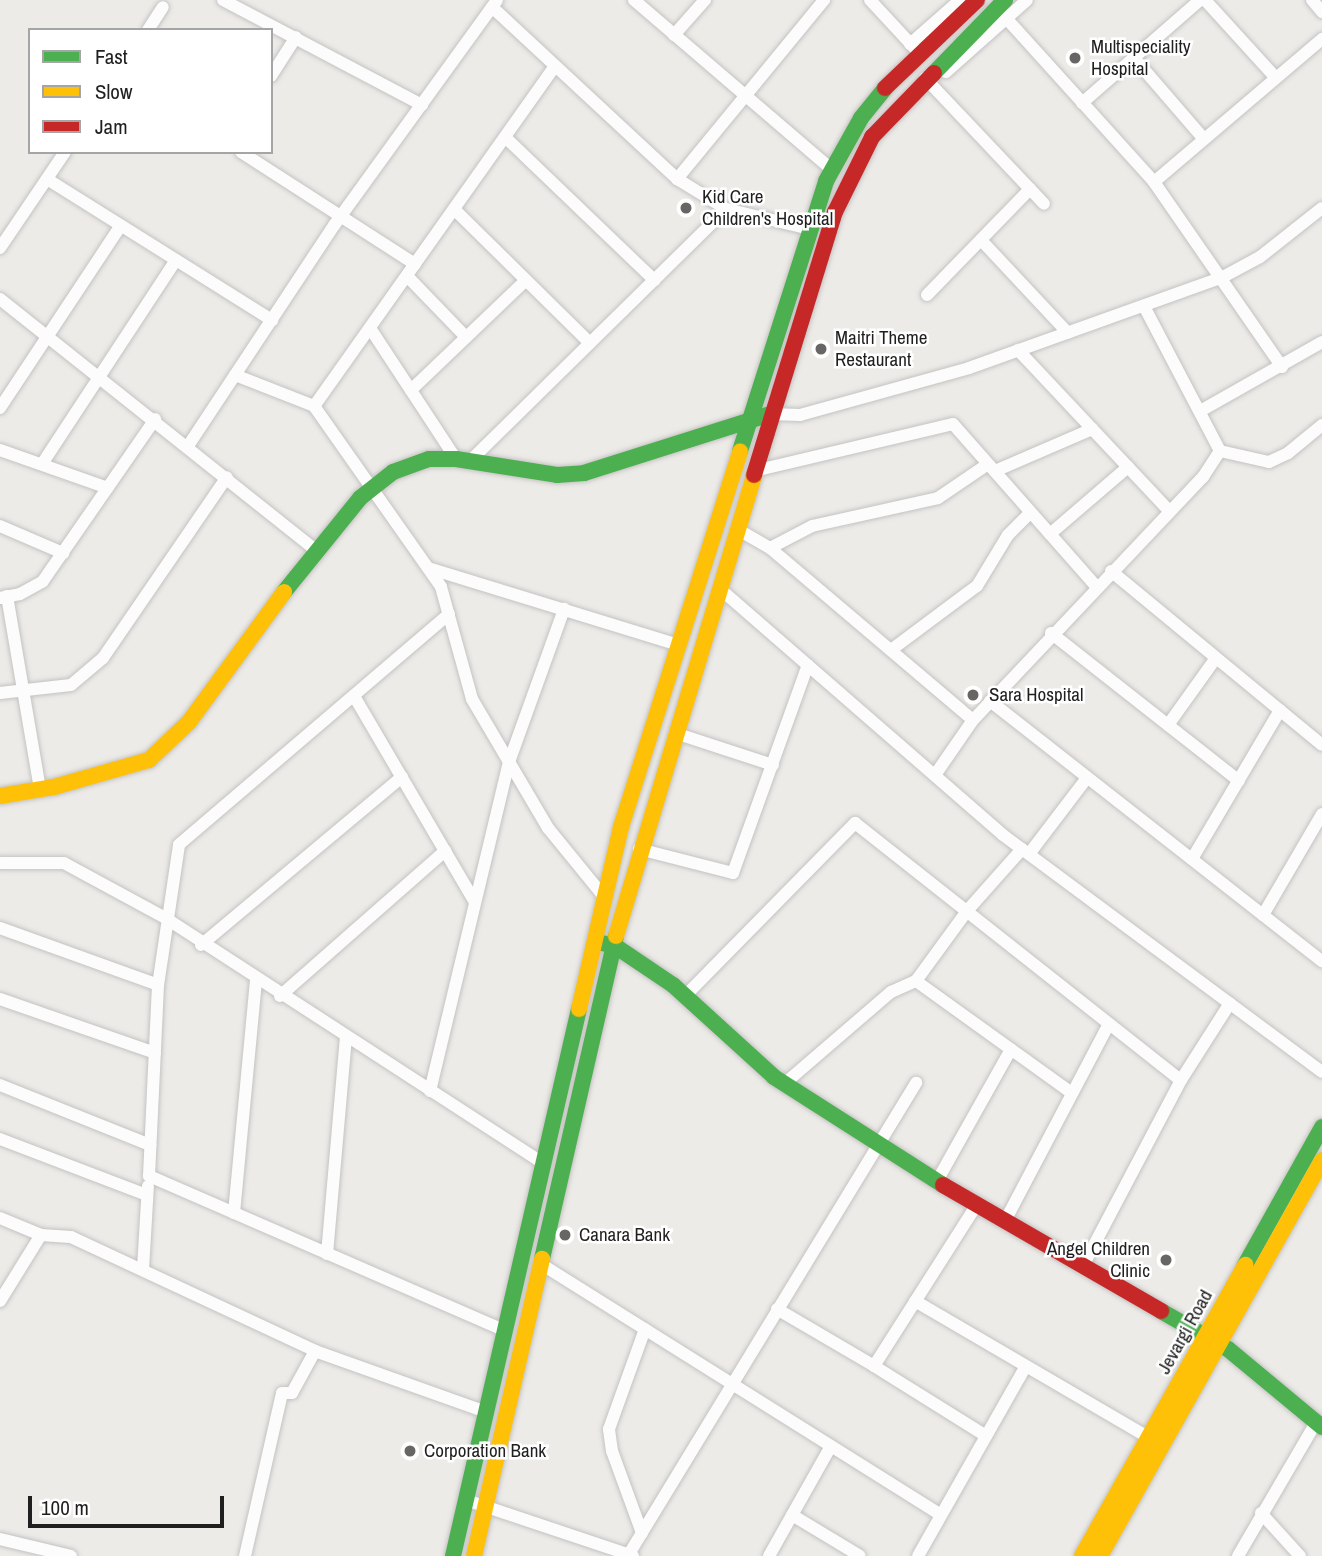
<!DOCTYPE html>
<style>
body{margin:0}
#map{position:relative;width:1322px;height:1556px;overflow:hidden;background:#edebe8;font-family:"Archivo Narrow",sans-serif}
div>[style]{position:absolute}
.roads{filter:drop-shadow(0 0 2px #c4c3c2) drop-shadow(0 0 2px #c4c3c2)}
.street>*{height:12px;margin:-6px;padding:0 6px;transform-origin:6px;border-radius:6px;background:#fcfcfc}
.fast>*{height:16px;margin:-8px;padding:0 8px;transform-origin:8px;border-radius:8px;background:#4caf50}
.slow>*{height:16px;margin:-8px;padding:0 8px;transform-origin:8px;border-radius:8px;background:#ffc107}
.jam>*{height:16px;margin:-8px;padding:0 8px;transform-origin:8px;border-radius:8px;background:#c62828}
.dots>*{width:19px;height:19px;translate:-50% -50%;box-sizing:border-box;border:4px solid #fff;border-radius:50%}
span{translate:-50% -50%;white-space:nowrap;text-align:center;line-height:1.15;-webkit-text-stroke:5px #fff;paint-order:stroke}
.poi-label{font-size:19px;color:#1f1f1f}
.left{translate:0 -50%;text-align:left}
.right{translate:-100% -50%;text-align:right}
.street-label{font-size:19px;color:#1f1f1f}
.legend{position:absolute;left:28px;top:28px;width:245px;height:126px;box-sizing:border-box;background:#fff;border:2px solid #a5a5a5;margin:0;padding:9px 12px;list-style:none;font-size:21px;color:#1f1f1f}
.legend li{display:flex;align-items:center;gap:14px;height:35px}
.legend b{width:35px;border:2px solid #a5a5a5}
.scale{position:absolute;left:28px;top:1496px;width:196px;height:32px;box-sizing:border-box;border:4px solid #1f1f1f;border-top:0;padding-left:9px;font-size:21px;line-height:24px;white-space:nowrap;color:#1f1f1f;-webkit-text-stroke:5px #fff;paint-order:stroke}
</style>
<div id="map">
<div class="roads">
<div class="street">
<div style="left:223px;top:0;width:225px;rotate:27.8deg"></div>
<div style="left:634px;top:0;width:261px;rotate:40.6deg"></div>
<div style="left:870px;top:0;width:74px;rotate:47.2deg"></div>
<div style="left:1205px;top:0;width:105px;rotate:47.7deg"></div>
<div style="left:1312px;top:0;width:16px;rotate:50deg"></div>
<div style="left:492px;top:7px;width:253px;rotate:42.9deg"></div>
<div style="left:1006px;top:18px;width:221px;rotate:47.9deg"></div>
<div style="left:1154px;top:182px;width:225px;rotate:55.3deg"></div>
<div style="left:148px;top:30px;width:27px;rotate:-57deg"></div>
<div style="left:674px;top:35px;width:47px;rotate:-48.5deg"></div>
<div style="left:910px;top:44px;width:67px;rotate:-41.3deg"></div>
<div style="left:1134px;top:58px;width:107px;rotate:49.2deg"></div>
<div style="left:555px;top:66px;width:417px;rotate:125.3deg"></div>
<div style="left:314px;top:406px;width:221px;rotate:54.9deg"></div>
<div style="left:441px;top:587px;width:116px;rotate:74.5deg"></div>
<div style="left:472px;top:699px;width:150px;rotate:59.5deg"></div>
<div style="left:548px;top:828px;width:90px;rotate:50.8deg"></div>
<div style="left:946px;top:72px;width:108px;rotate:-41.6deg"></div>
<div style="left:271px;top:76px;width:46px;rotate:-57.3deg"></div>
<div style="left:925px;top:78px;width:173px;rotate:46.6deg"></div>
<div style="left:1082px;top:103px;width:157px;rotate:-41.1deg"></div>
<div style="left:505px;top:137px;width:207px;rotate:43.8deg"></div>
<div style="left:241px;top:152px;width:207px;rotate:32.8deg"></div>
<div style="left:47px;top:179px;width:266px;rotate:32.1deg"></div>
<div style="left:1154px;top:182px;width:221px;rotate:-40.4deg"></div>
<div style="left:454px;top:209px;width:191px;rotate:44.6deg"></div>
<div style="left:810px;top:229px;width:86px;rotate:-166.6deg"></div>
<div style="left:726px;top:209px;width:57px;rotate:-148.5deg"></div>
<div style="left:677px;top:179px;width:232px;rotate:-50.6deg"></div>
<div style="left:981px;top:240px;width:127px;rotate:46.9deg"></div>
<div style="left:0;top:248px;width:116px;rotate:-55.9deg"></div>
<div style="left:407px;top:276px;width:85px;rotate:46deg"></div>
<div style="left:927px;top:295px;width:148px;rotate:-45.8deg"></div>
<div style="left:0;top:299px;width:403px;rotate:38.5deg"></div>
<div style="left:370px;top:328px;width:157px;rotate:56.7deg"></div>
<div style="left:1018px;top:350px;width:221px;rotate:46.8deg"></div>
<div style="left:235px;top:375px;width:85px;rotate:21.4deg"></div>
<div style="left:411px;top:390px;width:159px;rotate:-43.7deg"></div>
<div style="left:0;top:408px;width:219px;rotate:-56.5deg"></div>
<div style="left:1202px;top:410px;width:138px;rotate:-29.5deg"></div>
<div style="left:770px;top:414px;width:30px;rotate:2deg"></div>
<div style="left:800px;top:415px;width:175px;rotate:-15.5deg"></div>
<div style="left:969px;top:368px;width:268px;rotate:-19.7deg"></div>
<div style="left:1221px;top:278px;width:44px;rotate:-28.3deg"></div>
<div style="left:1260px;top:257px;width:79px;rotate:-38.3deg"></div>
<div style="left:188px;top:446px;width:266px;rotate:-56.5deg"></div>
<div style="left:335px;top:224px;width:276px;rotate:-54.1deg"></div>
<div style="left:0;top:450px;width:114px;rotate:19.4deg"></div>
<div style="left:1220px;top:451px;width:50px;rotate:12.7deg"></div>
<div style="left:1269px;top:462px;width:21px;rotate:-25deg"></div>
<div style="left:1288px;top:453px;width:44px;rotate:-39.5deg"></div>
<div style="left:471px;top:460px;width:358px;rotate:-44.5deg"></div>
<div style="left:42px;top:464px;width:244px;rotate:-56.7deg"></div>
<div style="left:754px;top:471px;width:204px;rotate:-13.3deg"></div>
<div style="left:953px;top:424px;width:216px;rotate:48.6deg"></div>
<div style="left:995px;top:471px;width:106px;rotate:-23.4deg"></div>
<div style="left:0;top:526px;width:69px;rotate:23.2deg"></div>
<div style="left:737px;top:529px;width:38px;rotate:30deg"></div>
<div style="left:770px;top:548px;width:266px;rotate:40.3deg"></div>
<div style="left:973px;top:720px;width:335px;rotate:-46.6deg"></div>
<div style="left:1203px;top:477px;width:31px;rotate:-57deg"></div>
<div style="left:1220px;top:451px;width:164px;rotate:-117.7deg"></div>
<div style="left:1050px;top:534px;width:103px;rotate:-40.7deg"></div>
<div style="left:770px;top:548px;width:47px;rotate:-27.6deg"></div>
<div style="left:812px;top:526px;width:129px;rotate:-12.5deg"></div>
<div style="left:938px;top:498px;width:60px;rotate:-34.2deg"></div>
<div style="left:428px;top:568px;width:263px;rotate:17.1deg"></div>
<div style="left:1111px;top:571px;width:273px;rotate:39.5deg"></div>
<div style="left:719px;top:588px;width:376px;rotate:41deg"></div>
<div style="left:1003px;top:835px;width:397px;rotate:36.6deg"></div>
<div style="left:7px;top:596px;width:196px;rotate:80.3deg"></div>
<div style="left:0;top:598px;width:20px;rotate:-11deg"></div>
<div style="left:20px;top:594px;width:26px;rotate:-29deg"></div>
<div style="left:43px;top:581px;width:197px;rotate:-55.3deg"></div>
<div style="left:449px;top:614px;width:355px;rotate:139.5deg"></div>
<div style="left:179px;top:845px;width:142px;rotate:98.5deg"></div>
<div style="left:158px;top:985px;width:191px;rotate:92.7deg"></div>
<div style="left:149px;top:1176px;width:388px;rotate:23.5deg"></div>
<div style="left:1051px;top:633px;width:239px;rotate:38.2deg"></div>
<div style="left:891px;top:650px;width:107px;rotate:-36.7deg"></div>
<div style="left:977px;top:586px;width:60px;rotate:-58.7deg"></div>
<div style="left:1008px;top:535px;width:31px;rotate:-45deg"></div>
<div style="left:0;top:693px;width:71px;rotate:-6.4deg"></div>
<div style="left:71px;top:685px;width:42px;rotate:-40.2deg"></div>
<div style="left:103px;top:658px;width:219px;rotate:-55.6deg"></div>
<div style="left:354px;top:696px;width:239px;rotate:59.6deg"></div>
<div style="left:990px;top:701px;width:422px;rotate:38.1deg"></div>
<div style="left:1168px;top:725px;width:82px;rotate:-54.4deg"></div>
<div style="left:675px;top:733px;width:103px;rotate:18.1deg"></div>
<div style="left:935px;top:775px;width:67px;rotate:-55.4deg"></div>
<div style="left:639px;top:849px;width:97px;rotate:14.3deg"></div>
<div style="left:733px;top:873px;width:221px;rotate:-70.2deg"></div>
<div style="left:1022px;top:849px;width:83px;rotate:131.6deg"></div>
<div style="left:967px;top:911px;width:87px;rotate:126.1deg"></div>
<div style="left:916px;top:981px;width:192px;rotate:35.7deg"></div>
<div style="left:1029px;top:854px;width:96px;rotate:-52.7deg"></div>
<div style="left:1192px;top:859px;width:173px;rotate:-59.4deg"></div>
<div style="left:0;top:863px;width:64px"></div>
<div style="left:64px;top:863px;width:117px;rotate:28.5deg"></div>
<div style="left:167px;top:919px;width:448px;rotate:33deg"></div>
<div style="left:1263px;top:915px;width:117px;rotate:-59.7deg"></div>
<div style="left:0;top:928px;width:168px;rotate:19.8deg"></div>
<div style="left:201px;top:945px;width:262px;rotate:-39.9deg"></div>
<div style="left:280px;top:996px;width:220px;rotate:-41.3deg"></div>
<div style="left:685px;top:996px;width:243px;rotate:-45.5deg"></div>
<div style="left:855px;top:823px;width:415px;rotate:38.3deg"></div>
<div style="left:1181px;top:1080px;width:91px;rotate:-57.5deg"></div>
<div style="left:0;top:999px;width:164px;rotate:19.2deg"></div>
<div style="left:784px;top:1084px;width:141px;rotate:-40.7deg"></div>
<div style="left:891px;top:992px;width:27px;rotate:-24deg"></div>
<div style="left:0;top:1085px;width:162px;rotate:21.8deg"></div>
<div style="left:430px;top:1091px;width:338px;rotate:-76.5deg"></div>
<div style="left:509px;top:762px;width:163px;rotate:-70.2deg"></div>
<div style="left:0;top:1139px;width:157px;rotate:20.9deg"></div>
<div style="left:937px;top:1181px;width:151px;rotate:-60.7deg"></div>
<div style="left:234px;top:1213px;width:234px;rotate:-84.6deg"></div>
<div style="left:0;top:1218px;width:44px;rotate:22.5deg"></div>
<div style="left:41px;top:1235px;width:30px;rotate:4deg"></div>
<div style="left:71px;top:1237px;width:269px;rotate:25deg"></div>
<div style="left:315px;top:1351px;width:182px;rotate:19.6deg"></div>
<div style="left:1005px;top:1221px;width:223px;rotate:-62.2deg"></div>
<div style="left:327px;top:1254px;width:217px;rotate:-85deg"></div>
<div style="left:541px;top:1264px;width:472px;rotate:32.1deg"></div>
<div style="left:1084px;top:1264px;width:208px;rotate:-62.2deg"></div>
<div style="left:143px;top:1269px;width:83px;rotate:-86.6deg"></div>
<div style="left:0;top:1301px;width:78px;rotate:-58.2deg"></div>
<div style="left:915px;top:1301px;width:271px;rotate:30.3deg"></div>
<div style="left:777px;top:1309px;width:113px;rotate:30.4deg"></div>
<div style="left:874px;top:1366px;width:190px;rotate:-57.5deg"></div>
<div style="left:874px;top:1366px;width:132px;rotate:32deg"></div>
<div style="left:466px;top:1500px;width:176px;rotate:18.5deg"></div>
<div style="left:1261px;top:1513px;width:58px;rotate:47.8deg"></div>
<div style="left:792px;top:1515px;width:79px;rotate:31.1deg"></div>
<div style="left:642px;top:1533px;width:87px;rotate:-110.1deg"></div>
<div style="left:612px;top:1451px;width:22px;rotate:-98deg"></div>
<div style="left:609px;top:1429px;width:106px;rotate:-70.2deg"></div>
<div style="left:0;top:1539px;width:73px;rotate:13.5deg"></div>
<div style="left:629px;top:1554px;width:552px;rotate:-58.64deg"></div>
<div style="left:245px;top:1556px;width:167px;rotate:-77.2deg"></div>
<div style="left:282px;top:1393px;width:10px"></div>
<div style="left:292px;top:1393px;width:48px;rotate:-61.3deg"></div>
<div style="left:769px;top:1556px;width:126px;rotate:-60.6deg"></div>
<div style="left:918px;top:1556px;width:216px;rotate:-60.4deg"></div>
<div style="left:1238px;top:1556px;width:156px;rotate:-59.7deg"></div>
</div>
<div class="fast">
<div style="left:934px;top:73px;width:102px;rotate:-45.8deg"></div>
<div style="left:740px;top:451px;width:283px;rotate:-72.3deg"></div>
<div style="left:826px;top:181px;width:72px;rotate:-60.9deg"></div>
<div style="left:861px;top:118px;width:38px;rotate:-51deg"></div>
<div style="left:284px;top:592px;width:121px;rotate:-51deg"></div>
<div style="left:360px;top:498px;width:42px;rotate:-38.2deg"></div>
<div style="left:393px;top:472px;width:38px;rotate:-20deg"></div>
<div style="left:429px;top:459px;width:27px"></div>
<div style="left:456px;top:459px;width:102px;rotate:9deg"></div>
<div style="left:557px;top:475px;width:27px;rotate:-4deg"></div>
<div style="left:584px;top:473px;width:195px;rotate:-17.6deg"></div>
<div style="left:602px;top:943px;width:13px;rotate:13deg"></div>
<div style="left:615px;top:946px;width:70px;rotate:33.9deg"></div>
<div style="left:673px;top:985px;width:137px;rotate:42.3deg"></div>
<div style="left:774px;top:1077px;width:201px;rotate:32.6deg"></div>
<div style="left:542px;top:1259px;width:331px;rotate:-77.1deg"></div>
<div style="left:1245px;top:1265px;width:158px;rotate:-60.8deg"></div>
<div style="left:1161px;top:1311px;width:77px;rotate:29.6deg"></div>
<div style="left:1228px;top:1349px;width:122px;rotate:39.7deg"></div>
<div style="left:453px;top:1556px;width:561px;rotate:-77.03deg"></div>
</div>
<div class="slow">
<div style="left:0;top:796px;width:55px;rotate:-9.5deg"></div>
<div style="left:54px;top:787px;width:99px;rotate:-15.9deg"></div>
<div style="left:149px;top:760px;width:55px;rotate:-43.5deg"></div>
<div style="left:189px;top:722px;width:161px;rotate:-53.8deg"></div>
<div style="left:616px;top:936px;width:481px;rotate:-73.3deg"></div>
<div style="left:579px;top:1009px;width:187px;rotate:-77deg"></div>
<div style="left:621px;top:827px;width:394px;rotate:-72.4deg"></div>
<div style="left:474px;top:1556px;width:305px;rotate:-77.1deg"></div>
<div style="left:1082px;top:1556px;width:334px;rotate:-60.7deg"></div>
<div style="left:1100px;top:1556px;width:454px;rotate:-60.7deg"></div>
</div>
<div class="jam">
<div style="left:885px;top:88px;width:127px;rotate:-43.7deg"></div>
<div style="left:754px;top:475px;width:275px;rotate:-72.9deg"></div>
<div style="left:835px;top:212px;width:84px;rotate:-63.7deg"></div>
<div style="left:872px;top:137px;width:89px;rotate:-45.9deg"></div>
<div style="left:943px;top:1185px;width:252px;rotate:30deg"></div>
</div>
</div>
<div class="dots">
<div style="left:1075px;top:58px;background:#676665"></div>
<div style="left:686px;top:208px;background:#676665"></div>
<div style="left:821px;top:349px;background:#676665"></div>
<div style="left:973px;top:695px;background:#676665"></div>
<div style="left:565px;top:1235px;background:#676665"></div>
<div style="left:1166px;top:1260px;background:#676665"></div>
<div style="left:410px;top:1451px;background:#676665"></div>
</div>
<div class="poi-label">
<span class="left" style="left:1091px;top:58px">Multispeciality<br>Hospital</span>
<span class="left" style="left:702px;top:208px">Kid Care<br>Children's Hospital</span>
<span class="left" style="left:835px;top:349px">Maitri Theme<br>Restaurant</span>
<span class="left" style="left:989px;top:695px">Sara Hospital</span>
<span class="left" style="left:579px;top:1235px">Canara Bank</span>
<span class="right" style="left:1150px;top:1260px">Angel Children<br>Clinic</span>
<span class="left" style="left:424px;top:1451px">Corporation Bank</span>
</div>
<div class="street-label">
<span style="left:1185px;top:1332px;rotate:-61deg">Jevargi Road</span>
</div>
<ul class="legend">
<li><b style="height:9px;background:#4caf50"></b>Fast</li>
<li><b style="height:9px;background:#ffc107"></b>Slow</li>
<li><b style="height:9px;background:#c62828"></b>Jam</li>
</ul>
<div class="scale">100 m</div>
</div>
